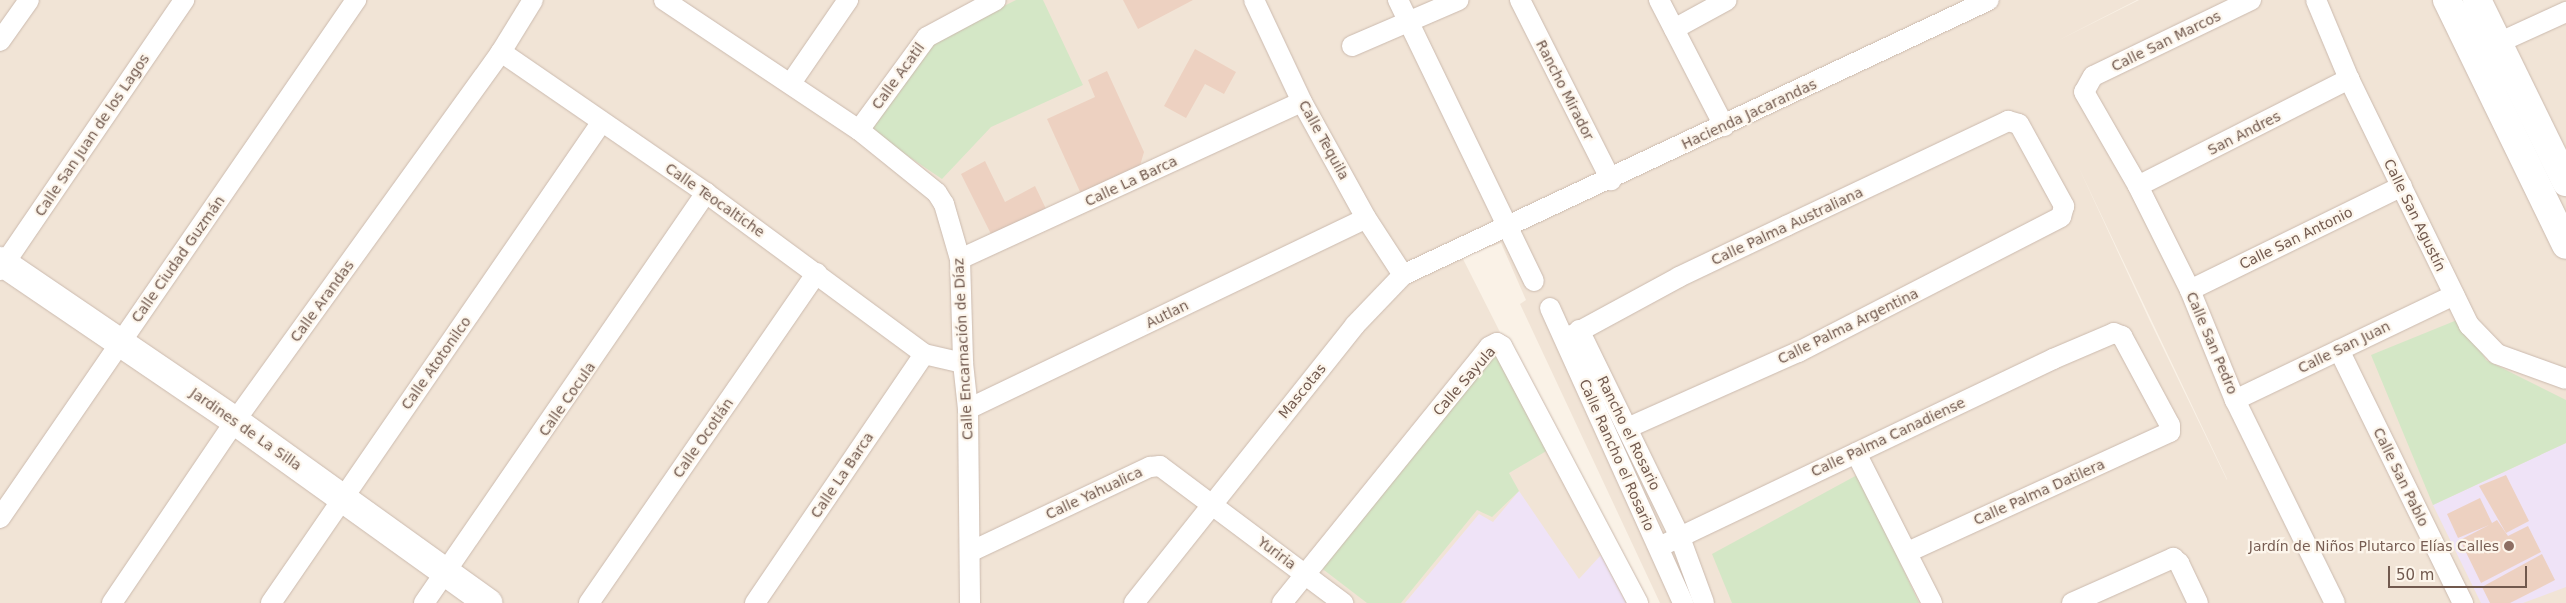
<!DOCTYPE html>
<meta charset="utf-8">
<style>
body{margin:0}
#map{position:relative;width:2566px;height:603px;overflow:hidden;background:#faf2e7;font-family:"DejaVu Sans",sans-serif}
div>[style]{position:absolute}
.residential>*{inset:0;background:#f1e4d6}
.education>*{inset:0;background:#efe3f7}
.green>*{inset:0;background:#d4e7c6}
.building>*{inset:0;background:#edd1c1}
.roads{filter:drop-shadow(0 0 1px #cbbaae) drop-shadow(0 0 1px #cbbaae)}
.street>*{height:20px;margin:-10px;padding:0 10px;transform-origin:10px;border-radius:10px;background:#fff}
.secondary>*{height:28px;margin:-14px;padding:0 14px;transform-origin:14px;border-radius:14px;background:#fff}
.dots>*{width:14px;height:14px;translate:-50% -50%;box-sizing:border-box;border:2px solid #fdf6ec;border-radius:50%}
span{translate:-50% -50%;white-space:nowrap;text-align:center;line-height:1.15;-webkit-text-stroke:4.5px #fdf6ec;paint-order:stroke}
.street-label{font-size:14px;color:#71594e}
.education-label{font-size:14px;color:#785e54}
.right{translate:-100% -50%;text-align:right}
.scale{position:absolute;left:2388px;top:566px;width:139px;height:22px;box-sizing:border-box;border:2px solid #71594e;border-top:0;padding-left:6px;font-size:15px;line-height:18px;white-space:nowrap;color:#71594e;-webkit-text-stroke:4px #fdf6ec;paint-order:stroke}
</style>
<div id="map">
<div class="residential">
<div style="clip-path:polygon(evenodd,0 0,2137px 0,2057px 41px,2139px 0,2566px 0,2566px 603px,1660px 603px,1520px 304px,1526px 300px,1501px 243px,1462px 257px,1637px 603px,0 603px,0 0,2078px 166px,2227px 479px,2227px 480px,2149px 319px,2078px 166px)"></div>
</div>
<div class="education">
<div style="clip-path:polygon(2566px 443px,2566px 587px,2523px 603px,2481px 603px,2433px 505px)"></div>
<div style="clip-path:polygon(1519px 491px,1579px 579px,1601px 555px,1626px 603px,1405px 603px,1479px 514px,1493px 522px)"></div>
</div>
<div class="green">
<div style="clip-path:polygon(1016px 0,1043px 0,1083px 85px,991px 127px,942px 179px,868px 129px,936px 40px)"></div>
<div style="clip-path:polygon(2462px 318px,2486px 360px,2566px 400px,2566px 443px,2433px 505px,2371px 355px)"></div>
<div style="clip-path:polygon(1498px 353px,1548px 450px,1509px 473px,1519px 491px,1492px 517px,1477px 510px,1401px 603px,1367px 603px,1320px 567px,1492px 356px)"></div>
<div style="clip-path:polygon(1859px 474px,1919px 603px,1732px 603px,1712px 554px)"></div>
</div>
<div class="building">
<div style="clip-path:polygon(1123px 0,1193px 0,1138px 29px)"></div>
<div style="clip-path:polygon(1195px 49px,1236px 72px,1224px 94px,1205px 84px,1186px 118px,1164px 106px)"></div>
<div style="clip-path:polygon(1107px 71px,1144px 152px,1139px 169px,1082px 196px,1047px 119px,1095px 97px,1088px 80px)"></div>
<div style="clip-path:polygon(985px 161px,1005px 202px,1035px 186px,1047px 211px,993px 238px,961px 174px)"></div>
<div style="clip-path:polygon(2506px 475px,2529px 521px,2506px 533px,2479px 486px)"></div>
<div style="clip-path:polygon(2480px 498px,2492px 523px,2497px 520px,2508px 536px,2528px 526px,2541px 552px,2481px 583px,2460px 540px,2489px 525px,2458px 538px,2447px 514px)"></div>
<div style="clip-path:polygon(2542px 554px,2555px 580px,2510px 603px,2490px 603px,2482px 587px)"></div>
</div>
<div class="roads">
<div class="street">
<div style="left:664px;top:0;width:234px;rotate:33.7deg"></div>
<div style="left:859px;top:130px;width:100px;rotate:38.9deg"></div>
<div style="left:937px;top:193px;width:13px;rotate:58deg"></div>
<div style="left:944px;top:204px;width:57px;rotate:73.8deg"></div>
<div style="left:960px;top:259px;width:104px;rotate:88.3deg"></div>
<div style="left:963px;top:363px;width:46px;rotate:83.8deg"></div>
<div style="left:968px;top:409px;width:194px;rotate:89.4deg"></div>
<div style="left:1254px;top:0;width:113px;rotate:64.8deg"></div>
<div style="left:1302px;top:102px;width:132px;rotate:61.1deg"></div>
<div style="left:1366px;top:218px;width:68px;rotate:57deg"></div>
<div style="left:1398px;top:0;width:312px;rotate:64.2deg"></div>
<div style="left:1520px;top:0;width:202px;rotate:63.2deg"></div>
<div style="left:1659px;top:0;width:142px;rotate:62.7deg"></div>
<div style="left:2251px;top:0;width:175px;rotate:154.3deg"></div>
<div style="left:2093px;top:76px;width:18px;rotate:119deg"></div>
<div style="left:2084px;top:92px;width:108px;rotate:60.1deg"></div>
<div style="left:2138px;top:186px;width:116px;rotate:63.4deg"></div>
<div style="left:2190px;top:290px;width:119px;rotate:67.8deg"></div>
<div style="left:2235px;top:400px;width:226px;rotate:63.8deg"></div>
<div style="left:2316px;top:0;width:86px;rotate:67.3deg"></div>
<div style="left:2349px;top:79px;width:274px;rotate:64deg"></div>
<div style="left:2469px;top:325px;width:40px;rotate:46deg"></div>
<div style="left:2497px;top:354px;width:73px;rotate:19.9deg"></div>
<div style="left:1674px;top:29px;width:60px;rotate:-28.7deg"></div>
<div style="left:0;top:41px;width:50px;rotate:-54.7deg"></div>
<div style="left:2498px;top:43px;width:75px;rotate:-24.5deg"></div>
<div style="left:1352px;top:46px;width:116px;rotate:-23.3deg"></div>
<div style="left:501px;top:52px;width:249px;rotate:34.5deg"></div>
<div style="left:706px;top:193px;width:271px;rotate:36.4deg"></div>
<div style="left:791px;top:83px;width:101px;rotate:-55.5deg"></div>
<div style="left:859px;top:130px;width:115px;rotate:-53.8deg"></div>
<div style="left:927px;top:37px;width:78px;rotate:-28.2deg"></div>
<div style="left:2138px;top:186px;width:237px;rotate:-26.9deg"></div>
<div style="left:960px;top:259px;width:376px;rotate:-24.7deg"></div>
<div style="left:0;top:270px;width:327px;rotate:-55.7deg"></div>
<div style="left:2190px;top:290px;width:236px;rotate:-26.1deg"></div>
<div style="left:1550px;top:308px;width:324px;rotate:65.7deg"></div>
<div style="left:1579px;top:330px;width:228px;rotate:64deg"></div>
<div style="left:1679px;top:535px;width:72px;rotate:69.8deg"></div>
<div style="left:1565px;top:339px;width:130px;rotate:-28.5deg"></div>
<div style="left:1679px;top:277px;width:119px;rotate:-25.5deg"></div>
<div style="left:1786px;top:226px;width:246px;rotate:-25.3deg"></div>
<div style="left:2008px;top:121px;width:11px;rotate:15deg"></div>
<div style="left:2019px;top:124px;width:94px;rotate:61.2deg"></div>
<div style="left:2064px;top:206px;width:11px;rotate:105deg"></div>
<div style="left:2061px;top:217px;width:296px;rotate:152.8deg"></div>
<div style="left:1798px;top:352px;width:187px;rotate:156deg"></div>
<div style="left:2339px;top:350px;width:282px;rotate:63.9deg"></div>
<div style="left:2235px;top:400px;width:243px;rotate:-25.6deg"></div>
<div style="left:968px;top:409px;width:441px;rotate:-25.6deg"></div>
<div style="left:1856px;top:453px;width:168px;rotate:63.1deg"></div>
<div style="left:0;top:518px;width:629px;rotate:-55.5deg"></div>
<div style="left:1659px;top:547px;width:437px;rotate:-25.5deg"></div>
<div style="left:2053px;top:359px;width:66px;rotate:-23.1deg"></div>
<div style="left:2114px;top:333px;width:9px;rotate:21deg"></div>
<div style="left:2122px;top:336px;width:101px;rotate:61.7deg"></div>
<div style="left:2170px;top:425px;width:7px;rotate:90deg"></div>
<div style="left:2170px;top:432px;width:288px;rotate:155.4deg"></div>
<div style="left:972px;top:551px;width:197px;rotate:-25.3deg"></div>
<div style="left:1150px;top:467px;width:10px;rotate:-6deg"></div>
<div style="left:1160px;top:466px;width:229px;rotate:36.8deg"></div>
<div style="left:112px;top:603px;width:220px;rotate:-55.9deg"></div>
<div style="left:235px;top:421px;width:455px;rotate:-54.2deg"></div>
<div style="left:501px;top:52px;width:61px;rotate:-58.4deg"></div>
<div style="left:271px;top:603px;width:582px;rotate:-55.49deg"></div>
<div style="left:424px;top:603px;width:498px;rotate:-55.5deg"></div>
<div style="left:589px;top:603px;width:401px;rotate:-55.4deg"></div>
<div style="left:755px;top:603px;width:301px;rotate:-55.8deg"></div>
<div style="left:924px;top:354px;width:40px;rotate:13deg"></div>
<div style="left:1134px;top:603px;width:355px;rotate:-51.5deg"></div>
<div style="left:1355px;top:325px;width:69px;rotate:-46.2deg"></div>
<div style="left:1403px;top:275px;width:647px;rotate:-25.14deg"></div>
<div style="left:1282px;top:603px;width:329px;rotate:-51deg"></div>
<div style="left:1489px;top:347px;width:9px;rotate:-27deg"></div>
<div style="left:1497px;top:343px;width:6px;rotate:31deg"></div>
<div style="left:1502px;top:346px;width:291px;rotate:62.1deg"></div>
<div style="left:2072px;top:603px;width:111px;rotate:-24deg"></div>
<div style="left:2173px;top:558px;width:8px;rotate:40deg"></div>
<div style="left:2179px;top:563px;width:44px;rotate:64.6deg"></div>
</div>
<div class="secondary">
<div style="left:2447px;top:0;width:272px;rotate:64.1deg"></div>
<div style="left:2477px;top:0;width:203px;rotate:63.9deg"></div>
<div style="left:0;top:261px;width:284px;rotate:34.2deg"></div>
<div style="left:235px;top:421px;width:312px;rotate:35.7deg"></div>
</div>
</div>
<div class="dots">
<div style="left:2509px;top:546px;background:#8d6e63"></div>
</div>
<div class="street-label">
<span style="left:2166px;top:41px;rotate:-26deg">Calle San Marcos</span>
<span style="left:898px;top:76px;rotate:-54deg">Calle Acatil</span>
<span style="left:1565px;top:90px;rotate:63deg">Rancho Mirador</span>
<span style="left:1749px;top:114px;rotate:-25deg">Hacienda Jacarandas</span>
<span style="left:2244px;top:133px;rotate:-27deg">San Andres</span>
<span style="left:92px;top:135px;rotate:-56deg">Calle San Juan de los Lagos</span>
<span style="left:1324px;top:140px;rotate:61deg">Calle Tequila</span>
<span style="left:1131px;top:181px;rotate:-25deg">Calle La Barca</span>
<span style="left:715px;top:200px;rotate:35deg">Calle Teocaltiche</span>
<span style="left:2415px;top:215px;rotate:64deg">Calle San Agustín</span>
<span style="left:1787px;top:226px;rotate:-25deg">Calle Palma Australiana</span>
<span style="left:2296px;top:238px;rotate:-26deg">Calle San Antonio</span>
<span style="left:178px;top:259px;rotate:-55deg">Calle Ciudad Guzmán</span>
<span style="left:322px;top:301px;rotate:-54deg">Calle Arandas</span>
<span style="left:1167px;top:314px;rotate:-26deg">Autlan</span>
<span style="left:1848px;top:326px;rotate:-26deg">Calle Palma Argentina</span>
<span style="left:2212px;top:343px;rotate:67deg">Calle San Pedro</span>
<span style="left:2344px;top:347px;rotate:-26deg">Calle San Juan</span>
<span style="left:963px;top:349px;rotate:-93deg">Calle Encarnación de Díaz</span>
<span style="left:436px;top:363px;rotate:-55deg">Calle Atotonilco</span>
<span style="left:1464px;top:381px;rotate:-49deg">Calle Sayula</span>
<span style="left:1302px;top:391px;rotate:-51deg">Mascotas</span>
<span style="left:567px;top:399px;rotate:-55deg">Calle Cocula</span>
<span style="left:246px;top:429px;rotate:35deg">Jardines de La Silla</span>
<span style="left:1629px;top:433px;rotate:64deg">Rancho el Rosario</span>
<span style="left:1888px;top:437px;rotate:-25deg">Calle Palma Canadiense</span>
<span style="left:703px;top:438px;rotate:-55deg">Calle Ocotlán</span>
<span style="left:1617px;top:455px;rotate:66deg">Calle Rancho el Rosario</span>
<span style="left:842px;top:475px;rotate:-56deg">Calle La Barca</span>
<span style="left:2401px;top:477px;rotate:64deg">Calle San Pablo</span>
<span style="left:2039px;top:492px;rotate:-24deg">Calle Palma Datilera</span>
<span style="left:1094px;top:493px;rotate:-25deg">Calle Yahualica</span>
<span style="left:1277px;top:553px;rotate:37deg">Yuriria</span>
</div>
<div class="education-label">
<span class="right" style="left:2499px;top:546px">Jardín de Niños Plutarco Elías Calles</span>
</div>
<div class="scale">50 m</div>
</div>
